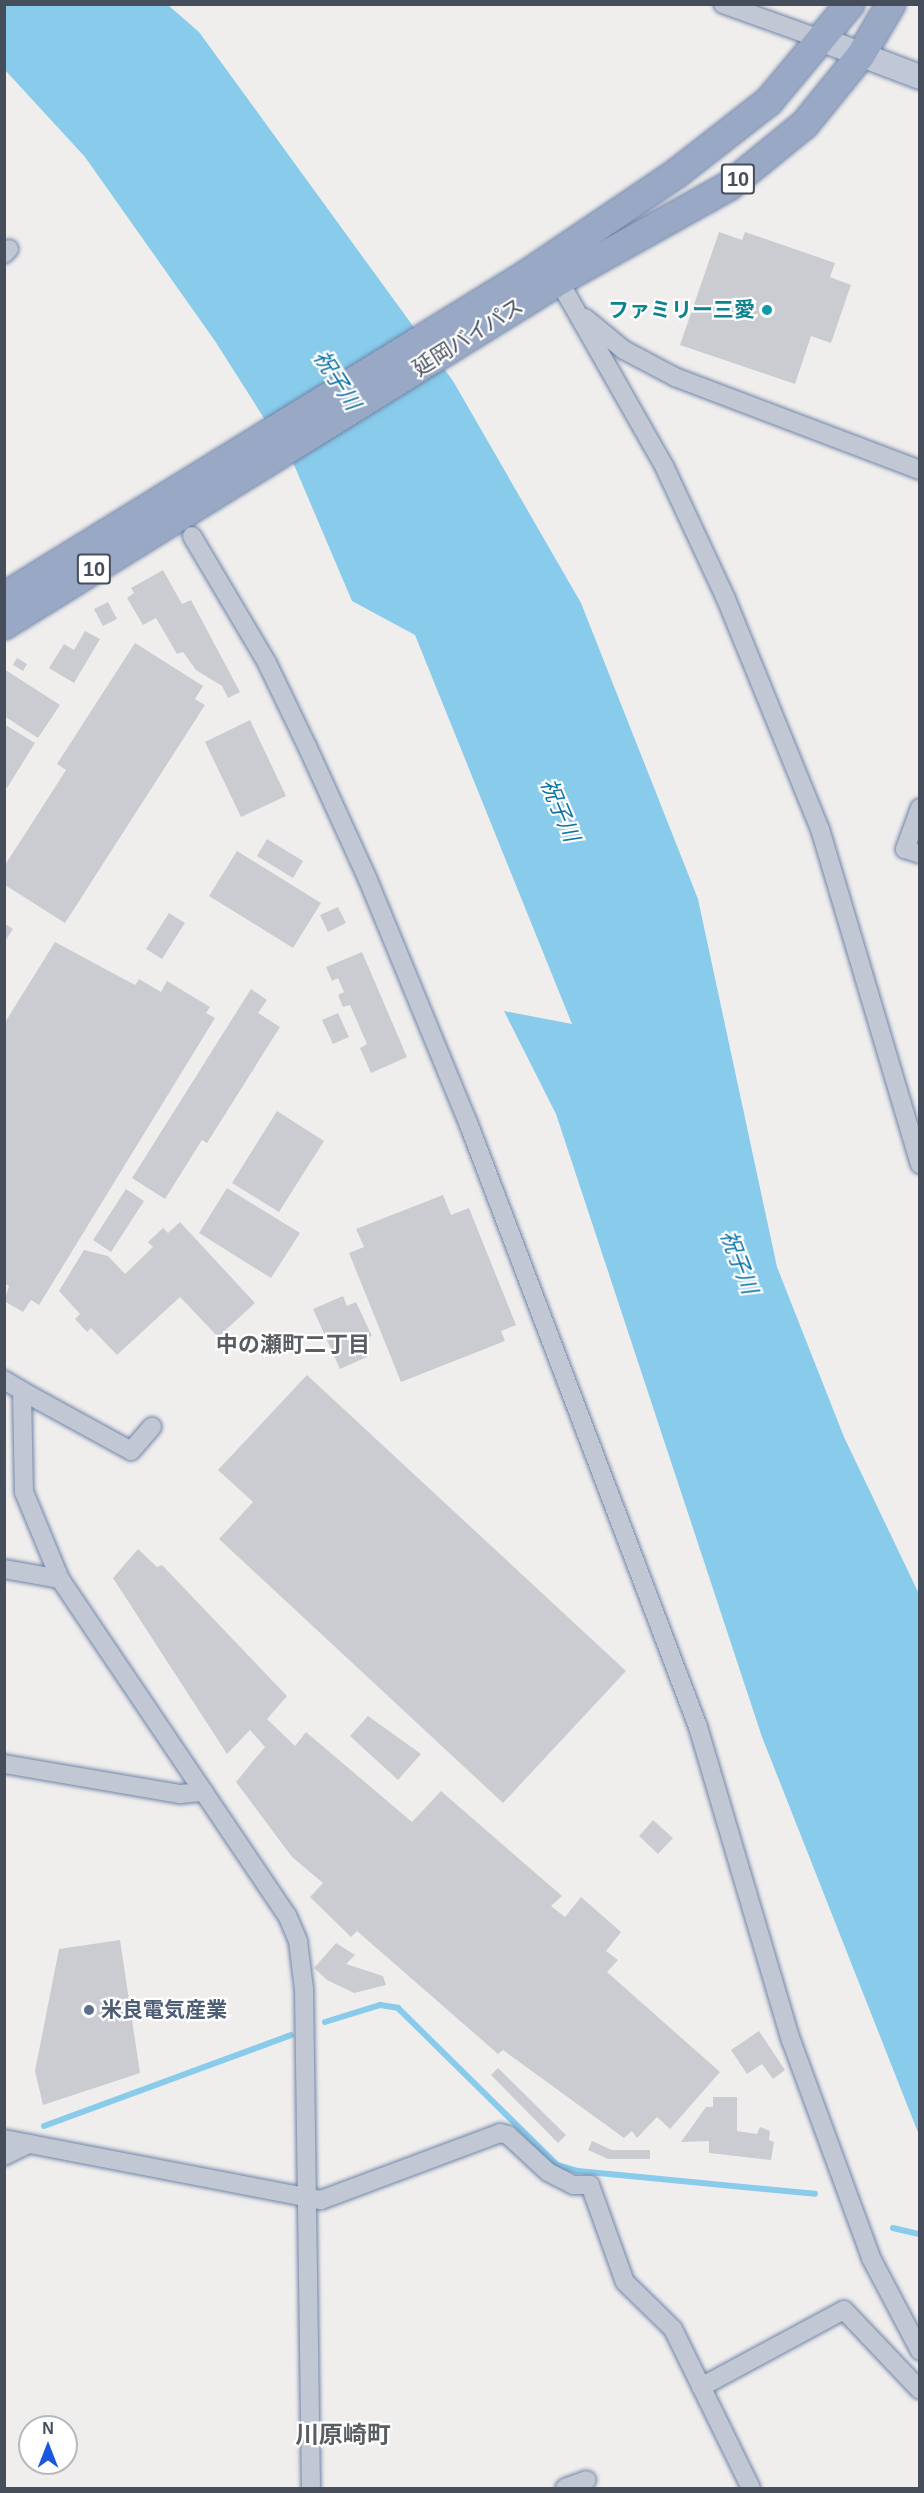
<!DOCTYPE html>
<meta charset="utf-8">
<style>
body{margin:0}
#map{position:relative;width:924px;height:2493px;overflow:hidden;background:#f0eeed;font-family:Arial,"Noto Sans JP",sans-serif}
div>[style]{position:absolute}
.water>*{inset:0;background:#88cbeb}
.stream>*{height:6px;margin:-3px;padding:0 3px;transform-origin:3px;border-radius:3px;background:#88cbeb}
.building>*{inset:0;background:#caccd2}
.roads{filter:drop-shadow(0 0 2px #7084a8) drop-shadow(0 0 2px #7084a8)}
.minor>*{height:18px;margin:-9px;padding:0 9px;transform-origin:9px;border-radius:9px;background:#c1c8d3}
.secondary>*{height:24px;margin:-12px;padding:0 12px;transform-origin:12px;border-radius:12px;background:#c0c8d7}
.trunk>*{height:28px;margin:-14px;padding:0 14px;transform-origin:14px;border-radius:14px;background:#99a9c5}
.dots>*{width:16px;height:16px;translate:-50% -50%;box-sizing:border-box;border:3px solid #fff;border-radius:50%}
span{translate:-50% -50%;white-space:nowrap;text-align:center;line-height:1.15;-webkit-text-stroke:4.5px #fff;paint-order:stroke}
.shield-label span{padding:2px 4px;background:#fff;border:2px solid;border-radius:4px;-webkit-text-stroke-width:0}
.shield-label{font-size:20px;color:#464e5b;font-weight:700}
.culture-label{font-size:21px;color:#0d838f;font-weight:700}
.right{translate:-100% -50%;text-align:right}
.street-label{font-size:21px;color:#464e5b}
.service-label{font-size:21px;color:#4e5e75;font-weight:700}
.left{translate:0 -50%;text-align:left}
.water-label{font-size:22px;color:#0c74a7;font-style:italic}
.neighbourhood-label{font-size:22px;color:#5a5d62;font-weight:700}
.quarter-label{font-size:24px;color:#5a5d62;font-weight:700}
.frame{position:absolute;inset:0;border:6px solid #464e5b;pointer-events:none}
.north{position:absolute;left:18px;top:2415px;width:60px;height:60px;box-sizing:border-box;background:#fff;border:2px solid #b5b8bd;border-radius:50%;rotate:0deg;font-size:16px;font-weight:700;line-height:24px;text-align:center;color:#464e5b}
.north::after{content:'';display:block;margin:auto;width:21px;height:27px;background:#1958de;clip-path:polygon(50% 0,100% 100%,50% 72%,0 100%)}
</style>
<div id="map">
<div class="water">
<div style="clip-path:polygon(5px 5px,168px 5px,199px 32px,453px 381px,581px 603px,698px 899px,777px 1267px,844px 1437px,919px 1594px,919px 2135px,762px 1737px,556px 1114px,504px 1011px,572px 1024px,415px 635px,352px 601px,295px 467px,215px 341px,85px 157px,5px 70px)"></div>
</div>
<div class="stream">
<div style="left:325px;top:2022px;width:58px;rotate:-17.2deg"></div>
<div style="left:380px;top:2005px;width:18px;rotate:9deg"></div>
<div style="left:398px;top:2008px;width:223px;rotate:44.6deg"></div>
<div style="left:557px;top:2165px;width:22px;rotate:16deg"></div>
<div style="left:578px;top:2171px;width:238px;rotate:5.5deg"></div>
<div style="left:44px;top:2126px;width:263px;rotate:-20.2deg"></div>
<div style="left:893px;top:2228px;width:28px;rotate:13deg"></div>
</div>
<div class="building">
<div style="clip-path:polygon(719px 232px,742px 240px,745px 232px,835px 263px,830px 277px,851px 285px,831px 343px,811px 336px,795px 384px,680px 345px)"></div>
<div style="clip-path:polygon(163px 570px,182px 604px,191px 600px,240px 692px,228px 698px,222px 686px,196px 670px,183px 652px,177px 654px,156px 618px,143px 625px,127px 598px,134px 593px,131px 588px)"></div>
<div style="clip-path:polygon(108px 602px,117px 619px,103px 626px,94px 609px)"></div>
<div style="clip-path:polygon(85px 631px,100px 639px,74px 683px,49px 668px,64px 644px,74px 650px)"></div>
<div style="clip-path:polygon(135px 643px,203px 686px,195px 699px,205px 705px,65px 923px,5px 885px,5px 865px,66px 770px,57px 764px)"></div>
<div style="clip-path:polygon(17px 658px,27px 664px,23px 671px,13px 665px)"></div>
<div style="clip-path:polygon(4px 669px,60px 705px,38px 738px,4px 716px)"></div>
<div style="clip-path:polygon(250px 720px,286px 796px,241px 817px,205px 742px)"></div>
<div style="clip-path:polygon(4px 724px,35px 743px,7px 788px,4px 786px)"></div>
<div style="clip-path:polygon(267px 839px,303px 861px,293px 878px,257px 856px)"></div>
<div style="clip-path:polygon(237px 851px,321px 903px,293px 948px,209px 896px)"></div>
<div style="clip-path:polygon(338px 907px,346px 923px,328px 932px,320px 915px)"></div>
<div style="clip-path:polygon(169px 913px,185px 923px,162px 959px,146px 949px)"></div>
<div style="clip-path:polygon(4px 923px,13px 929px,4px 943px)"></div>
<div style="clip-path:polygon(55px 942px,135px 985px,139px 979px,161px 992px,167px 981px,210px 1007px,206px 1013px,215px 1018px,39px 1305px,31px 1300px,23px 1312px,4px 1301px,9px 1286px,4px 1283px,4px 1024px)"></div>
<div style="clip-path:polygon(362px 952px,407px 1057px,371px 1073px,360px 1048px,367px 1044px,350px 1005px,343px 1007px,338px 995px,344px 992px,338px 978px,332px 981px,326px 967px)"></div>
<div style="clip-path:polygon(251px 989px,267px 1000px,258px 1013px,280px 1027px,207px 1143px,202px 1140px,165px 1199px,132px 1178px)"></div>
<div style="clip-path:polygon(338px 1013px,349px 1037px,333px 1044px,322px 1020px)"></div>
<div style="clip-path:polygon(277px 1111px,324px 1141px,279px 1212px,232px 1183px)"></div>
<div style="clip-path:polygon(227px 1188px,300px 1233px,271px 1278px,199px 1233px)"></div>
<div style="clip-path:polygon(126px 1189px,144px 1201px,111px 1252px,93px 1240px)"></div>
<div style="clip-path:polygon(443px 1195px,451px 1215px,469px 1208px,516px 1325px,501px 1331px,505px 1341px,401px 1382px,349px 1253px,364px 1247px,356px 1229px)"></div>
<div style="clip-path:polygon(180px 1222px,255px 1303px,218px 1337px,180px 1297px,117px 1355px,91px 1328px,87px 1332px,75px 1319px,80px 1314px,59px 1291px,84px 1250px,108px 1256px,125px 1274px,153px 1247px,148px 1242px,163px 1228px,168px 1233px)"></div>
<div style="clip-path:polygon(343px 1296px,347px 1306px,356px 1302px,372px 1336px,362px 1340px,369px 1356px,340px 1369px,313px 1309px)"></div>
<div style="clip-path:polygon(307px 1375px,626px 1671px,503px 1803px,219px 1539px,253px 1502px,218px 1470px)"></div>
<div style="clip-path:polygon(138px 1549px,157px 1567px,162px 1565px,287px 1696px,267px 1719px,295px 1746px,306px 1732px,412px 1822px,441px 1791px,562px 1896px,551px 1906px,565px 1917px,581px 1897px,621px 1932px,606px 1951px,618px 1960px,607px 1972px,720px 2072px,670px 2129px,657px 2117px,637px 2138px,632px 2131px,624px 2138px,503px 2050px,498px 2054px,357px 1931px,351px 1937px,310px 1897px,323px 1883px,292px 1857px,236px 1782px,265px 1747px,250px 1730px,227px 1754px,113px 1578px)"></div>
<div style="clip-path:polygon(368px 1716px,421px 1754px,398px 1780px,350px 1736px)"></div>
<div style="clip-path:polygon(653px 1820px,673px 1838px,658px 1854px,639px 1836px)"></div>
<div style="clip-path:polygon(120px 1940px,140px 2073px,43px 2105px,35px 2071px,59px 1949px)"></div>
<div style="clip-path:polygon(336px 1943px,355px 1955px,346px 1964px,383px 1976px,386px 1985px,354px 1993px,327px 1980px,314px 1968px)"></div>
<div style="clip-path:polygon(759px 2031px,785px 2070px,773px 2079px,762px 2064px,747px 2074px,731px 2050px)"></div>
<div style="clip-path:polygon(498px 2068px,566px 2135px,558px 2143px,491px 2075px)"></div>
<div style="clip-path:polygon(713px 2097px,737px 2097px,737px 2131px,757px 2134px,760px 2127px,770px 2131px,769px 2140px,774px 2142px,771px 2160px,709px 2153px,709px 2141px,681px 2142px,706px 2107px,713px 2107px)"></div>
<div style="clip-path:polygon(592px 2141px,612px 2150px,650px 2150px,650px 2159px,608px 2159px,588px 2150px)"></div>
</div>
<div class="roads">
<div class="minor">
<div style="left:723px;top:4px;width:106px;rotate:19.8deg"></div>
<div style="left:4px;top:254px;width:7px;rotate:-45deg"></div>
<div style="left:555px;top:274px;width:223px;rotate:60.4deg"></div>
<div style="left:665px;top:468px;width:145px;rotate:65deg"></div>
<div style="left:726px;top:599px;width:248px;rotate:67.8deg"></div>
<div style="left:820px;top:829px;width:350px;rotate:73.4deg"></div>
<div style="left:585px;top:318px;width:50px;rotate:39.4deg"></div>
<div style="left:624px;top:350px;width:58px;rotate:27.9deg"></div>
<div style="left:675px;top:377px;width:262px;rotate:20.8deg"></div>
<div style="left:192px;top:536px;width:147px;rotate:59.4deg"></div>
<div style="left:267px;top:663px;width:92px;rotate:64.3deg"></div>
<div style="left:307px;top:746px;width:147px;rotate:65.5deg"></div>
<div style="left:368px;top:880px;width:265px;rotate:67.6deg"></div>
<div style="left:469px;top:1125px;width:644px;rotate:69.17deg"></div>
<div style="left:698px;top:1727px;width:327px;rotate:73.5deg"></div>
<div style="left:791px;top:2040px;width:232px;rotate:69.8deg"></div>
<div style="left:871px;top:2258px;width:105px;rotate:62.2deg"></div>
<div style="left:920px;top:808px;width:44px;rotate:110.1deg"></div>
<div style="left:905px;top:849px;width:16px;rotate:18deg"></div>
<div style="left:4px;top:1380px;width:21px;rotate:31deg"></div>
<div style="left:22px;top:1391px;width:101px;rotate:88.9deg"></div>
<div style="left:24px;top:1492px;width:94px;rotate:67.5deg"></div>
<div style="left:60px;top:1579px;width:405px;rotate:56deg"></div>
<div style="left:287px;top:1915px;width:28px;rotate:67deg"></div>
<div style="left:298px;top:1941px;width:48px;rotate:82.9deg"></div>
<div style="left:304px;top:1989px;width:499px;rotate:89.2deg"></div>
<div style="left:22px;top:1391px;width:124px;rotate:28.8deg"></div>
<div style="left:131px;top:1451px;width:32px;rotate:-49deg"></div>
<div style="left:4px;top:1569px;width:57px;rotate:10.1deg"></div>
<div style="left:4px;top:1764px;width:179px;rotate:9.7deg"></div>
<div style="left:180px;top:1794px;width:24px;rotate:-5deg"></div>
<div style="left:4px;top:2139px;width:323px;rotate:10.9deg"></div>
<div style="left:321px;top:2200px;width:191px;rotate:-20.5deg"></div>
<div style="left:500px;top:2133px;width:8px;rotate:14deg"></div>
<div style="left:508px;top:2135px;width:54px;rotate:42.8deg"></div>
<div style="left:548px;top:2172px;width:29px;rotate:27deg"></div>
<div style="left:574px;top:2185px;width:16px"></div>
<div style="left:590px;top:2185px;width:103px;rotate:70.2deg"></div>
<div style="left:625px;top:2282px;width:67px;rotate:44.4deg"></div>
<div style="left:673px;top:2329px;width:177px;rotate:63.9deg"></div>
<div style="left:4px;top:2156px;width:28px;rotate:-26deg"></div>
<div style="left:701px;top:2387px;width:162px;rotate:-28.3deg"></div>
<div style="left:844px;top:2310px;width:110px;rotate:46.5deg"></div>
<div style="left:565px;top:2488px;width:23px;rotate:-20deg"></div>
</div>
<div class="secondary">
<div style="left:823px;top:40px;width:104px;rotate:20.9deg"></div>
</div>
<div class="trunk">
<div style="left:4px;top:597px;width:610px;rotate:-31.66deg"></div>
<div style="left:523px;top:277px;width:186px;rotate:-34deg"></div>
<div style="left:677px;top:173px;width:117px;rotate:-38deg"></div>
<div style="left:769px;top:101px;width:126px;rotate:-50.1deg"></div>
<div style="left:4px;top:625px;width:653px;rotate:-31.79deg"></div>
<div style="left:559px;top:281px;width:195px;rotate:-29.2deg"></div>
<div style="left:729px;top:186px;width:98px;rotate:-39.2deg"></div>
<div style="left:805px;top:124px;width:89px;rotate:-50.9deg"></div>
<div style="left:861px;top:55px;width:59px;rotate:-59.5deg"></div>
</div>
</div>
<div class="dots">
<div style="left:767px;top:310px;background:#0f9aa8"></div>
<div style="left:89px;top:2010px;background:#5c6f8a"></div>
</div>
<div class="shield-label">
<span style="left:738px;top:179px">10</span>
<span style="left:94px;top:569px">10</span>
</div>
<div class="culture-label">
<span class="right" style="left:755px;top:310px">ファミリー三愛</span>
</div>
<div class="street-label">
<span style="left:468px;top:337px;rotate:-32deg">延岡バイパス</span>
</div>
<div class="service-label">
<span class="left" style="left:101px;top:2010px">米良電気産業</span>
</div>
<div class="water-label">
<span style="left:337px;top:380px;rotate:57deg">祝子川</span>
<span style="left:560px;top:810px;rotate:67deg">祝子川</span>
<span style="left:739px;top:1262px;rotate:69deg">祝子川</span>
</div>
<div class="neighbourhood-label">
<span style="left:293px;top:1345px">中の瀬町二丁目</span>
</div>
<div class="quarter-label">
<span style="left:343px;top:2435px">川原崎町</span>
</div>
<div class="frame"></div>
<div class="north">N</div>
</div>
